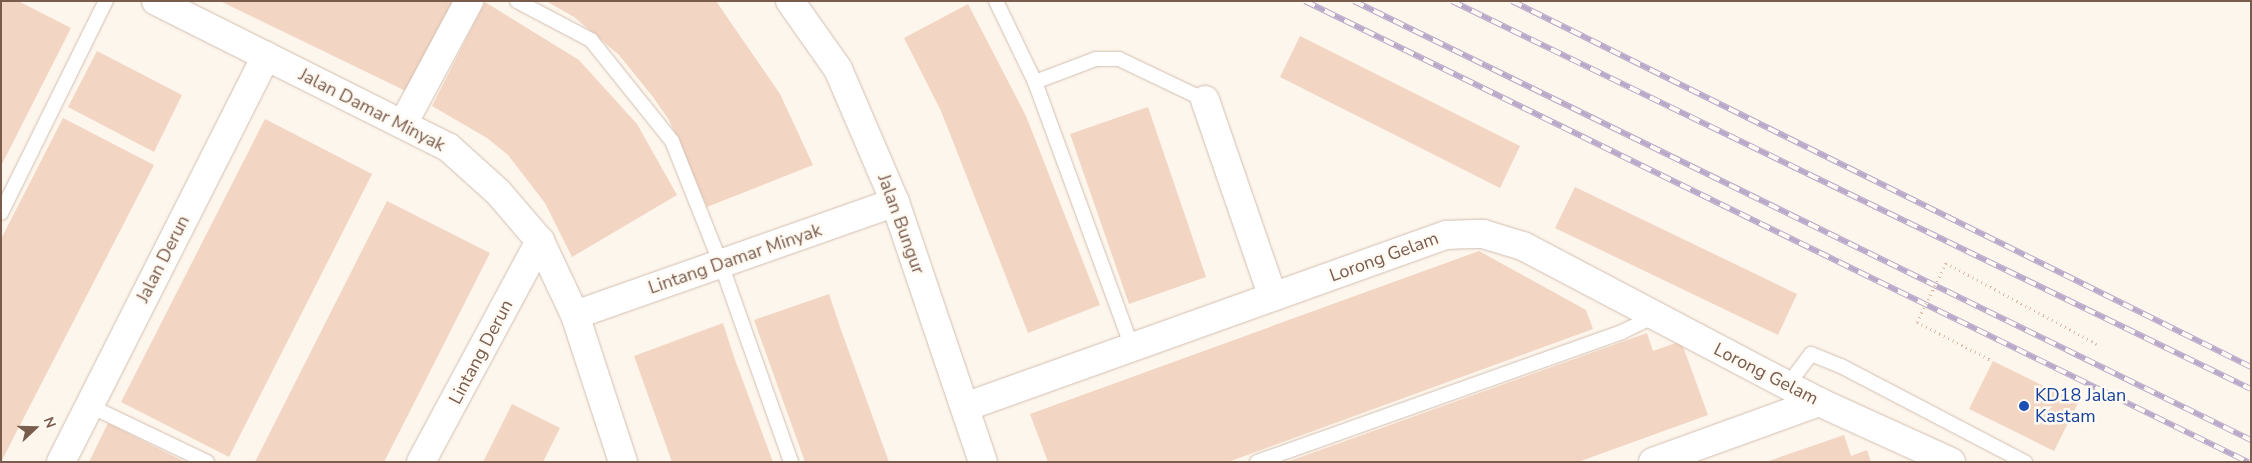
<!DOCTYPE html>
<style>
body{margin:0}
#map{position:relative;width:2252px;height:463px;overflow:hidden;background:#fdf6ec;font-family:"Nunito Sans",sans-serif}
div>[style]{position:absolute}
.building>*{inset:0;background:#f3d5c3}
.path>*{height:3px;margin-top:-1.5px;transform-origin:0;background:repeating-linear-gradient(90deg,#d9b8a5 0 1px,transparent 0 5px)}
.roads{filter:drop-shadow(0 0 1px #d1beb0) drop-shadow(0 0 1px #d1beb0)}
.service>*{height:14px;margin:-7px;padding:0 7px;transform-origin:7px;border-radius:7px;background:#fff}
.minor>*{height:28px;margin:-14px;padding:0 14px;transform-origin:14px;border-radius:14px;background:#fff}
.rail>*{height:5.5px;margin-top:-2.75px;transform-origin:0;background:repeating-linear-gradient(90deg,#fffaf3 0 11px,#b9a8c9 0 22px);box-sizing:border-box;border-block:1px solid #b9a8c9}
.path-bridge>*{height:3px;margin-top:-1.5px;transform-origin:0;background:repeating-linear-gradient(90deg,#d9b8a5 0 1px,transparent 0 5px)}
.dots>*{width:14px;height:14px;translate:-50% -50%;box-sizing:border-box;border:2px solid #fffaf3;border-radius:50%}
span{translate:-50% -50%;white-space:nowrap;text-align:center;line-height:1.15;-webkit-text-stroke:5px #fffaf3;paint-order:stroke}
.street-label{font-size:18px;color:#7a5c4d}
.transit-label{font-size:18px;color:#164399}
.left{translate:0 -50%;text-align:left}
.frame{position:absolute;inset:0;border:2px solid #7a5c4d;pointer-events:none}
.north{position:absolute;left:10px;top:403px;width:50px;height:50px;-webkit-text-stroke:4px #fffaf3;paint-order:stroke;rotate:69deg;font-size:14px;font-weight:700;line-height:20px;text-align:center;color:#7a5c4d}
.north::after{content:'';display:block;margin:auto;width:18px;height:22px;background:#7a5c4d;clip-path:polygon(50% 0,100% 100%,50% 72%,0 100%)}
</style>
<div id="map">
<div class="building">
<div style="clip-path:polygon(1px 1px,18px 1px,71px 28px,1px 166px)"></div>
<div style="clip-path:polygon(220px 1px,459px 1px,414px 95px)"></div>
<div style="clip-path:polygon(546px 1px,716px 1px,780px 94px,813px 165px,707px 207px,669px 120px,653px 97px,619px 55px,574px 17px)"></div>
<div style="clip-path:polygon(485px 2px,579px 60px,637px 124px,677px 195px,572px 257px,545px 203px,508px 155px,487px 138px,432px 106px)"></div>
<div style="clip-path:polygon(968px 4px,1026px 116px,1100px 305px,1028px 333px,941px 111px,904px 38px)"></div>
<div style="clip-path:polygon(1300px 36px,1520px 146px,1500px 188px,1280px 77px)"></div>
<div style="clip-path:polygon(97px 51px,182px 95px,154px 152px,68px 107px)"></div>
<div style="clip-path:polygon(1148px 107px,1206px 277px,1129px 304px,1070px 134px)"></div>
<div style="clip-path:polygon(63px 118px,154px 165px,1px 462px,1px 239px)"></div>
<div style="clip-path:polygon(265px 119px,372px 174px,229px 457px,121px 402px)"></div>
<div style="clip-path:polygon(1575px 187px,1797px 294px,1778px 335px,1555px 228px)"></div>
<div style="clip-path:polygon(387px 201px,490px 253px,409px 413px,384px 462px,255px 462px)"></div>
<div style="clip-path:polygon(1479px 251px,1586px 310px,1593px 329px,1228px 462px,1048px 462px,1030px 414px)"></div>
<div style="clip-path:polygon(829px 294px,840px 327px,889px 462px,805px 462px,778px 387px,754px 320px)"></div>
<div style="clip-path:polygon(723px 323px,734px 357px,773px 462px,672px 462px,634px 356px)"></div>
<div style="clip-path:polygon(1647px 333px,1653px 351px,1681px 341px,1708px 415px,1578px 462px,1287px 462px)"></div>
<div style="clip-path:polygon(1993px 361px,2078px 403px,2054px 451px,1969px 409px)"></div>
<div style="clip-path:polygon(512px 404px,560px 428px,543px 462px,483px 462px)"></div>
<div style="clip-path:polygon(108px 423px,185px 462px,89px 462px)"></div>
<div style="clip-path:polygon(1844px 435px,1851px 456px,1867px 450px,1871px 462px,1766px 462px)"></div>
</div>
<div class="path">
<div style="left:1946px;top:263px;width:171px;rotate:28.2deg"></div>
<div style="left:1917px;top:322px;width:85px;rotate:27.2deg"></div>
</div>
<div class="roads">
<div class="service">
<div style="left:517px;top:1px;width:84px;rotate:27.8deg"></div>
<div style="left:591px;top:40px;width:129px;rotate:51.3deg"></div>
<div style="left:672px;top:141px;width:132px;rotate:68.3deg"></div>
<div style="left:721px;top:264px;width:210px;rotate:70.5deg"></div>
<div style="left:996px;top:1px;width:90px;rotate:64.3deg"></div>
<div style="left:1035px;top:82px;width:282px;rotate:69.9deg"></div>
<div style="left:1035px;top:82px;width:65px;rotate:-20.7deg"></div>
<div style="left:1096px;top:59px;width:23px"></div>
<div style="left:1119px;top:59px;width:95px;rotate:25.5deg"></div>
<div style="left:1px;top:213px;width:237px;rotate:-63.7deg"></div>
<div style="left:1787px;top:386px;width:40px;rotate:-53deg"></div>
<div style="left:1811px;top:354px;width:32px;rotate:22deg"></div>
<div style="left:1841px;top:366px;width:208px;rotate:27.6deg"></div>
<div style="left:88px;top:405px;width:132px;rotate:25.6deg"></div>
<div style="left:1257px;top:462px;width:387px;rotate:-19.6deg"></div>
<div style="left:1622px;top:332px;width:37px;rotate:-26deg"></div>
</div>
<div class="minor">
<div style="left:156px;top:1px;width:326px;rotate:26.6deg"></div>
<div style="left:448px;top:147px;width:67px;rotate:42deg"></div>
<div style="left:498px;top:192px;width:65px;rotate:49.4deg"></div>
<div style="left:540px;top:241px;width:82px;rotate:64.7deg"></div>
<div style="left:575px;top:315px;width:155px;rotate:71.9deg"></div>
<div style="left:790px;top:1px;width:83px;rotate:54.8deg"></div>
<div style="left:838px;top:69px;width:145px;rotate:66.8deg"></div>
<div style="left:895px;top:202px;width:274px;rotate:71.3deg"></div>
<div style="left:1205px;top:100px;width:208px;rotate:71deg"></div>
<div style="left:403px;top:124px;width:140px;rotate:-61.8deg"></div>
<div style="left:575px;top:315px;width:339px;rotate:-19.4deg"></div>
<div style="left:965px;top:407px;width:511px;rotate:-19.68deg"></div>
<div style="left:1446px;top:235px;width:37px;rotate:-2deg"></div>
<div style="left:1483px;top:234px;width:42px;rotate:16.7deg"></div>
<div style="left:1523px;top:246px;width:335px;rotate:27.8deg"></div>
<div style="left:1819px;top:402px;width:145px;rotate:24.4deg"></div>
<div style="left:61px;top:462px;width:455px;rotate:-63.2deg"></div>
<div style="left:421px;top:462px;width:251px;rotate:-61.7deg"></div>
<div style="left:1653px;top:462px;width:177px;rotate:-19.9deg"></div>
</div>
</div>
<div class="rail">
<div style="left:1305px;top:1px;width:1050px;rotate:26.05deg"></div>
<div style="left:1354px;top:1px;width:999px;rotate:26.08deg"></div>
<div style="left:1452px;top:1px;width:888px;rotate:25.9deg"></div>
<div style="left:1512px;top:1px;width:825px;rotate:26.35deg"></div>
</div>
<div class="path-bridge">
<div style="left:1917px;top:322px;width:66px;rotate:-63.8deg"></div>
</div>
<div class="dots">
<div style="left:2024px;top:406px;background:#1a4fb4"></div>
</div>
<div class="street-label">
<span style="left:372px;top:110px;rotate:27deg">Jalan Damar Minyak</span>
<span style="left:901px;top:224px;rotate:70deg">Jalan Bungur</span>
<span style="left:1384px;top:257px;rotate:-20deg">Lorong Gelam</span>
<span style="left:163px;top:259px;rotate:-63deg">Jalan Derun</span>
<span style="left:735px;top:259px;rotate:-19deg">Lintang Damar Minyak</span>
<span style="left:481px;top:352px;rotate:-62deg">Lintang Derun</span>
<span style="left:1766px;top:374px;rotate:27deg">Lorong Gelam</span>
</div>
<div class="transit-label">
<span class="left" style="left:2035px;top:406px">KD18 Jalan<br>Kastam</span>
</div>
<div class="frame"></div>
<div class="north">N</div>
</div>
